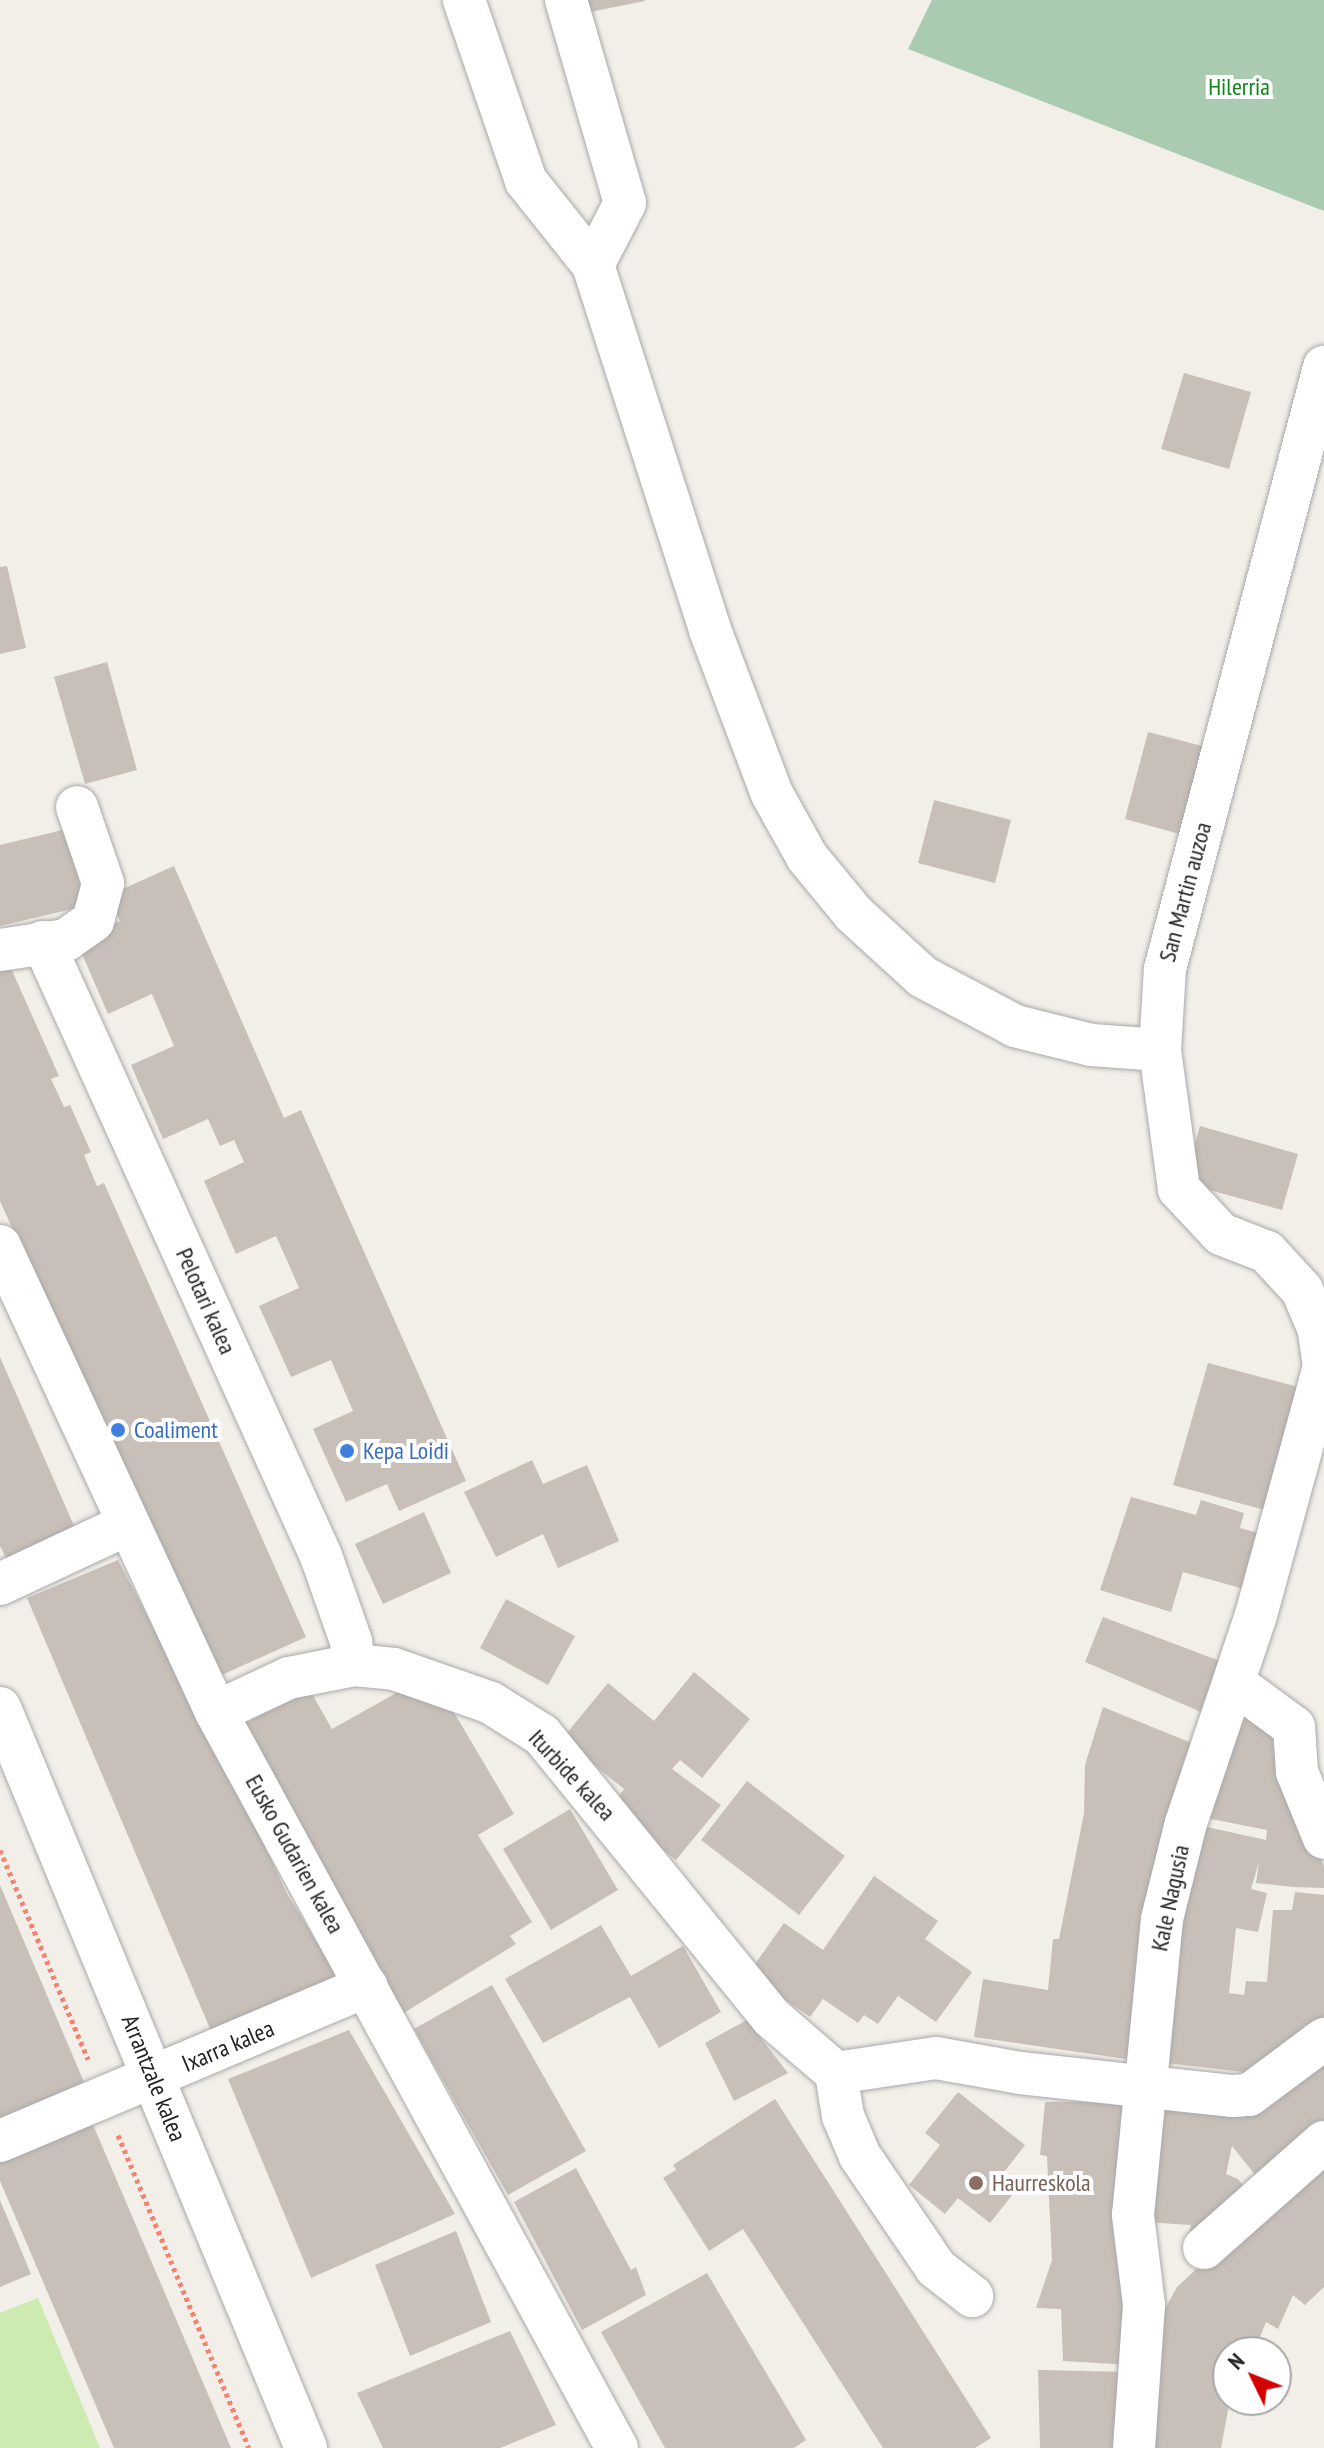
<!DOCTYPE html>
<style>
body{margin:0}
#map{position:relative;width:1324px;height:2448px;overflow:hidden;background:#f2efe9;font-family:"PT Sans Narrow",sans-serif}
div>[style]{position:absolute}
.grass>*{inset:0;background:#cdebb0}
.cemetery>*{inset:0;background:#aacbaf}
.building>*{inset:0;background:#c7bfb8}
.path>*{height:5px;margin-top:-2.5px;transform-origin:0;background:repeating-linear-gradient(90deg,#fa8072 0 4px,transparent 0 8px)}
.roads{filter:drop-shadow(0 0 2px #a9a9a9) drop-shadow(0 0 2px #a9a9a9)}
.minor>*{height:42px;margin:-21px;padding:0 21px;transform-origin:21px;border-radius:21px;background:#fff}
.dots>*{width:22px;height:22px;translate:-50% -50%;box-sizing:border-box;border:4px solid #fff;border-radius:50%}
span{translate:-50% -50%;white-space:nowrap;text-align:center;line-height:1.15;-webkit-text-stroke:8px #fff;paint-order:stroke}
.park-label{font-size:24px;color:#0c8416}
.street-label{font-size:24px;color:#222}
.shop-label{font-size:24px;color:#366cbe}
.left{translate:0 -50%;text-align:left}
.education-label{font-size:24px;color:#785e54}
.north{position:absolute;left:1212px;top:2336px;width:80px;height:80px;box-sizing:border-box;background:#fff;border:2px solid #a7a7a7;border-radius:50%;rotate:313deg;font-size:22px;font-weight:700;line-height:32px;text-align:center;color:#222}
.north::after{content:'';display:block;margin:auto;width:28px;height:36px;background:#d40000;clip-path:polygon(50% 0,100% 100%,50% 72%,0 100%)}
</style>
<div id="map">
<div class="grass">
<div style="clip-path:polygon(38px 2298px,100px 2448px,0 2448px,0 2313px)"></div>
</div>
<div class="cemetery">
<div style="clip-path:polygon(932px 0,1324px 0,1324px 211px,908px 49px)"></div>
</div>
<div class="building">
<div style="clip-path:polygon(583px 0,645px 0,645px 1px,585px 13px)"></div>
<div style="clip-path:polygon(1184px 373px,1251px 392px,1229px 469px,1161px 449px)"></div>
<div style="clip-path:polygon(7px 566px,26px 648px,0 654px,0 567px)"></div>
<div style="clip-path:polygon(107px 662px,137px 770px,85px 784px,54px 677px)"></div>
<div style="clip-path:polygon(1148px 732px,1210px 748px,1187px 836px,1125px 819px)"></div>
<div style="clip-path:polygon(934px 800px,1011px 820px,995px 883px,918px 863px)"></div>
<div style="clip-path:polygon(67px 829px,85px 906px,0 926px,0 845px)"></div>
<div style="clip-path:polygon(174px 866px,284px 1118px,301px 1110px,466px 1481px,399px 1511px,387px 1484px,346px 1502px,313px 1429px,353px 1411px,331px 1360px,291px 1377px,259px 1306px,299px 1288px,289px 1265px,276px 1236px,236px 1254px,204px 1181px,244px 1162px,234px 1140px,220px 1146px,208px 1119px,163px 1139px,131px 1065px,174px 1046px,152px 994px,108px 1014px,76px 940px,120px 921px,109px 895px)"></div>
<div style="clip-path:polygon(10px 966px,59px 1076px,51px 1079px,64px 1107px,70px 1105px,91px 1152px,84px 1155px,97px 1186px,104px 1183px,306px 1637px,213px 1679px,0 1201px,0 971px)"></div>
<div style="clip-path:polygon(1200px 1126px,1298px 1154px,1282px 1210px,1184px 1183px)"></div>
<div style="clip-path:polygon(0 1357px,75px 1528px,6px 1558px,0 1546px)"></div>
<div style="clip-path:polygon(1208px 1363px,1302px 1388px,1268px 1511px,1173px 1485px)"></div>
<div style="clip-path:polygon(532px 1460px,543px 1484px,587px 1465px,619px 1541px,558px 1568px,543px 1534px,496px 1557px,464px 1492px)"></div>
<div style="clip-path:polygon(1131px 1497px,1196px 1515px,1201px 1500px,1244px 1513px,1240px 1528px,1261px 1534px,1244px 1589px,1183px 1572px,1171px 1612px,1100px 1590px)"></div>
<div style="clip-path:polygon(424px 1512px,451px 1573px,383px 1604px,355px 1544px)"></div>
<div style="clip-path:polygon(118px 1560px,248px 1809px,286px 1892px,339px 1978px,211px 2031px,27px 1598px)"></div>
<div style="clip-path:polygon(506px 1599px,575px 1636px,548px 1685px,480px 1648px)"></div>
<div style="clip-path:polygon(1103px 1617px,1228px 1664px,1208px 1715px,1085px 1662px)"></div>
<div style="clip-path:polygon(694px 1672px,750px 1719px,702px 1778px,680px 1760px,672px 1769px,721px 1805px,676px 1860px,617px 1814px,617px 1799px,624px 1789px,562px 1739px,608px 1683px,654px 1721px)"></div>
<div style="clip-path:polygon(308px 1687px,332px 1729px,398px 1692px,452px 1709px,514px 1814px,478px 1835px,532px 1922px,510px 1936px,516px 1944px,402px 2014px,240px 1727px)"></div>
<div style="clip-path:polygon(1103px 1707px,1199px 1746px,1133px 2060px,974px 2037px,983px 1979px,1048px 1990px,1053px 1939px,1059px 1939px,1084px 1813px,1085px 1765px)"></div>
<div style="clip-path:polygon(1231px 1709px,1266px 1719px,1324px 1866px,1324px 1888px,1294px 1887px,1256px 1883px,1259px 1862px,1251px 1889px,1267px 1893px,1258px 1932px,1236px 1928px,1229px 1993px,1244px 1995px,1246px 1981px,1267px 1982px,1273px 1910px,1292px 1910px,1295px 1892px,1324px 1895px,1324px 2016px,1311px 2028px,1307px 2024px,1252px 2073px,1157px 2062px,1198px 1825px,1266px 1840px,1267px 1830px,1206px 1818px)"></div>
<div style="clip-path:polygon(747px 1781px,845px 1856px,799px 1915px,701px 1840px)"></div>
<div style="clip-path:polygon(570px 1809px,618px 1890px,551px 1930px,503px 1849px)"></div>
<div style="clip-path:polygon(874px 1876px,938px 1921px,925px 1939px,972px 1972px,936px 2022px,898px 1996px,878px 2024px,864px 2015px,858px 2023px,823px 1999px,810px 2017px,748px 1974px,784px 1923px,823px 1950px)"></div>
<div style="clip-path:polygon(0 1885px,84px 2082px,0 2118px)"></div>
<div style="clip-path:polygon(601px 1925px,631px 1976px,683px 1946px,721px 2012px,659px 2048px,630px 1997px,543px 2043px,505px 1979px)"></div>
<div style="clip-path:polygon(492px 1985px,586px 2151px,508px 2195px,414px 2029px)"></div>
<div style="clip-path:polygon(747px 2020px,788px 2073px,734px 2101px,705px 2043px)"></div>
<div style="clip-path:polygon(349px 2030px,455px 2214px,311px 2278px,228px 2079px)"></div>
<div style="clip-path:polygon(1324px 2055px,1324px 2131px,1264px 2186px,1232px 2146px,1226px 2174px,1238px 2179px,1251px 2195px,1189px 2235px,1191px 2225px,1143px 2222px,1152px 2100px)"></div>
<div style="clip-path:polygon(958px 2092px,1025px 2145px,1001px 2176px,1017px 2189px,990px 2223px,958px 2198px,945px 2214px,909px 2185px,940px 2145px,925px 2133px)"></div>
<div style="clip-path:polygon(775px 2099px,991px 2438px,975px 2448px,883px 2448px,743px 2229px,709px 2251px,663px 2178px,676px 2170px,673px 2165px)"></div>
<div style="clip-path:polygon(1130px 2101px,1132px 2365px,1063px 2361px,1061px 2309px,1036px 2308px,1052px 2260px,1047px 2156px,1040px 2155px,1045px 2102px)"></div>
<div style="clip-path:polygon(88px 2113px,231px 2448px,114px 2448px,0 2181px,0 2151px)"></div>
<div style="clip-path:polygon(1324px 2150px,1324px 2287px,1305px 2305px,1293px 2295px,1278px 2329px,1266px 2322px,1254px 2352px,1228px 2352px,1230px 2400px,1221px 2448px,1143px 2448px,1156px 2325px,1177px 2287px)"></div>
<div style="clip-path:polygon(576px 2168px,631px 2270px,636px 2267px,646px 2295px,582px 2330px,514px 2202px)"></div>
<div style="clip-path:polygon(0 2200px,31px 2274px,0 2287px)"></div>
<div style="clip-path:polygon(456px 2231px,491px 2322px,410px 2356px,375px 2265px)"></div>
<div style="clip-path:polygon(707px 2273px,806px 2440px,794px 2448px,665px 2448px,601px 2332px)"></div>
<div style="clip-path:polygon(510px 2331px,556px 2425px,500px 2448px,383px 2448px,357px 2393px)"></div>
<div style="clip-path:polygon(1038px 2370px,1132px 2372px,1128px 2448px,1040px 2448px)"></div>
</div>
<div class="path">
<div style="left:0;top:1850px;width:227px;rotate:67.2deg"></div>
<div style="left:118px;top:2135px;width:339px;rotate:67.3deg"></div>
</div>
<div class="roads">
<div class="minor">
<div style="left:464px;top:0;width:191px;rotate:71.1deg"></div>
<div style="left:526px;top:181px;width:107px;rotate:51.4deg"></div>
<div style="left:593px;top:265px;width:383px;rotate:72.2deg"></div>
<div style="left:710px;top:630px;width:175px;rotate:69.3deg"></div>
<div style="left:772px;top:794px;width:72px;rotate:60.9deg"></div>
<div style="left:807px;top:857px;width:74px;rotate:50.5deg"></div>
<div style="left:854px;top:914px;width:93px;rotate:42.4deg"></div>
<div style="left:923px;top:977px;width:104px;rotate:28deg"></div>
<div style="left:1015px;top:1026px;width:78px;rotate:14deg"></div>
<div style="left:1091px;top:1045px;width:69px;rotate:4.1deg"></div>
<div style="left:566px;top:0;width:211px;rotate:73.8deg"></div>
<div style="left:625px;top:203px;width:70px;rotate:117.3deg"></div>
<div style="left:43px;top:942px;width:674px;rotate:65.64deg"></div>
<div style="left:321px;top:1556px;width:90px;rotate:70.6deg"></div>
<div style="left:351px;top:1641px;width:24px;rotate:83deg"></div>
<div style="left:0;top:950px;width:67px;rotate:-8.6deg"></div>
<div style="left:66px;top:940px;width:33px;rotate:-35deg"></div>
<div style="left:93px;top:921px;width:39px;rotate:-75deg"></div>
<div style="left:103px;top:883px;width:80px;rotate:-108.9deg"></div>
<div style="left:0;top:1246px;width:514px;rotate:65.13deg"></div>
<div style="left:216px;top:1712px;width:838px;rotate:61.42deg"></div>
<div style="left:0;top:1584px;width:141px;rotate:-25.1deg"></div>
<div style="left:1234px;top:1683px;width:74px;rotate:36.3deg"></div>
<div style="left:1294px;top:1727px;width:45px;rotate:86.2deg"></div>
<div style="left:1297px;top:1772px;width:71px;rotate:67.8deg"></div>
<div style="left:0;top:1708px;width:801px;rotate:67.53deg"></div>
<div style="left:216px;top:1712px;width:81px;rotate:-25deg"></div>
<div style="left:289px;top:1678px;width:66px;rotate:-11.3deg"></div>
<div style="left:354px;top:1665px;width:40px;rotate:5.7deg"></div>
<div style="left:394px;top:1669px;width:103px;rotate:19.3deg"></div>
<div style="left:491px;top:1703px;width:60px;rotate:32.1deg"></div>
<div style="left:542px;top:1735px;width:363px;rotate:50.9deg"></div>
<div style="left:771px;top:2017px;width:86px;rotate:40.7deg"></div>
<div style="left:836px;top:2073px;width:101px;rotate:-8.5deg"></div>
<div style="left:936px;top:2058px;width:85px;rotate:10.1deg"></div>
<div style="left:1020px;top:2073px;width:214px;rotate:6.2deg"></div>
<div style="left:1233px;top:2096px;width:16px;rotate:-4deg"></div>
<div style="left:1249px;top:2095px;width:94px;rotate:-36.7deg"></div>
<div style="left:836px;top:2073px;width:44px;rotate:80.8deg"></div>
<div style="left:843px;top:2116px;width:43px;rotate:67deg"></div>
<div style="left:860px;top:2156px;width:135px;rotate:55.8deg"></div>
<div style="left:936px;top:2268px;width:46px;rotate:37.9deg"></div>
<div style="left:0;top:2141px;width:398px;rotate:-22.9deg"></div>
<div style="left:1204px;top:2248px;width:160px;rotate:-41.5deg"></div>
<div style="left:1134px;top:2448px;width:143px;rotate:-86deg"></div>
<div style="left:1144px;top:2305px;width:91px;rotate:-97deg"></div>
<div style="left:1133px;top:2215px;width:297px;rotate:-84.4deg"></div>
<div style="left:1162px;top:1919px;width:99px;rotate:-76deg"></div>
<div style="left:1186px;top:1823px;width:219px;rotate:-71.4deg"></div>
<div style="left:1256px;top:1615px;width:257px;rotate:-74.7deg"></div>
<div style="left:1324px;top:1367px;width:37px;rotate:-98deg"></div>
<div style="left:1319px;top:1330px;width:43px;rotate:-113deg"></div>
<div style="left:1302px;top:1290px;width:52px;rotate:-132.6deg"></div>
<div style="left:1267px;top:1252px;width:49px;rotate:-158.6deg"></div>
<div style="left:1221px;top:1234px;width:62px;rotate:-133deg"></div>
<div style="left:1179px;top:1189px;width:140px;rotate:-97.8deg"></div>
<div style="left:1160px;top:1050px;width:81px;rotate:-86.5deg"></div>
<div style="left:1165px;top:969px;width:623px;rotate:-75.2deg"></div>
</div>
</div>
<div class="dots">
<div style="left:118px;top:1430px;background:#3f7fe0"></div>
<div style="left:347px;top:1451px;background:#3f7fe0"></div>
<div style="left:976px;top:2183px;background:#8d6e63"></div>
</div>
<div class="park-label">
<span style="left:1239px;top:87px">Hilerria</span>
</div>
<div class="street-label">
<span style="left:1185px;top:892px;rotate:-75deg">San Martin auzoa</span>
<span style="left:206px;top:1301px;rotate:66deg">Pelotari kalea</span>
<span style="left:572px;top:1775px;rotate:47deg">Iturbide kalea</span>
<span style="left:295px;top:1854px;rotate:61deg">Eusko Gudarien kalea</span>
<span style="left:1170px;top:1898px;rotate:-78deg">Kale Nagusia</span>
<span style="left:228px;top:2046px;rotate:-23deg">Ixarra kalea</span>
<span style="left:154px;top:2078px;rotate:68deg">Arrantzale kalea</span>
</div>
<div class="shop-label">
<span class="left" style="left:134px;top:1430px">Coaliment</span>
<span class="left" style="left:363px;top:1451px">Kepa Loidi</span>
</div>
<div class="education-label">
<span class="left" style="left:992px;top:2183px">Haurreskola</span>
</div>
<div class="north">N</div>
</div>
